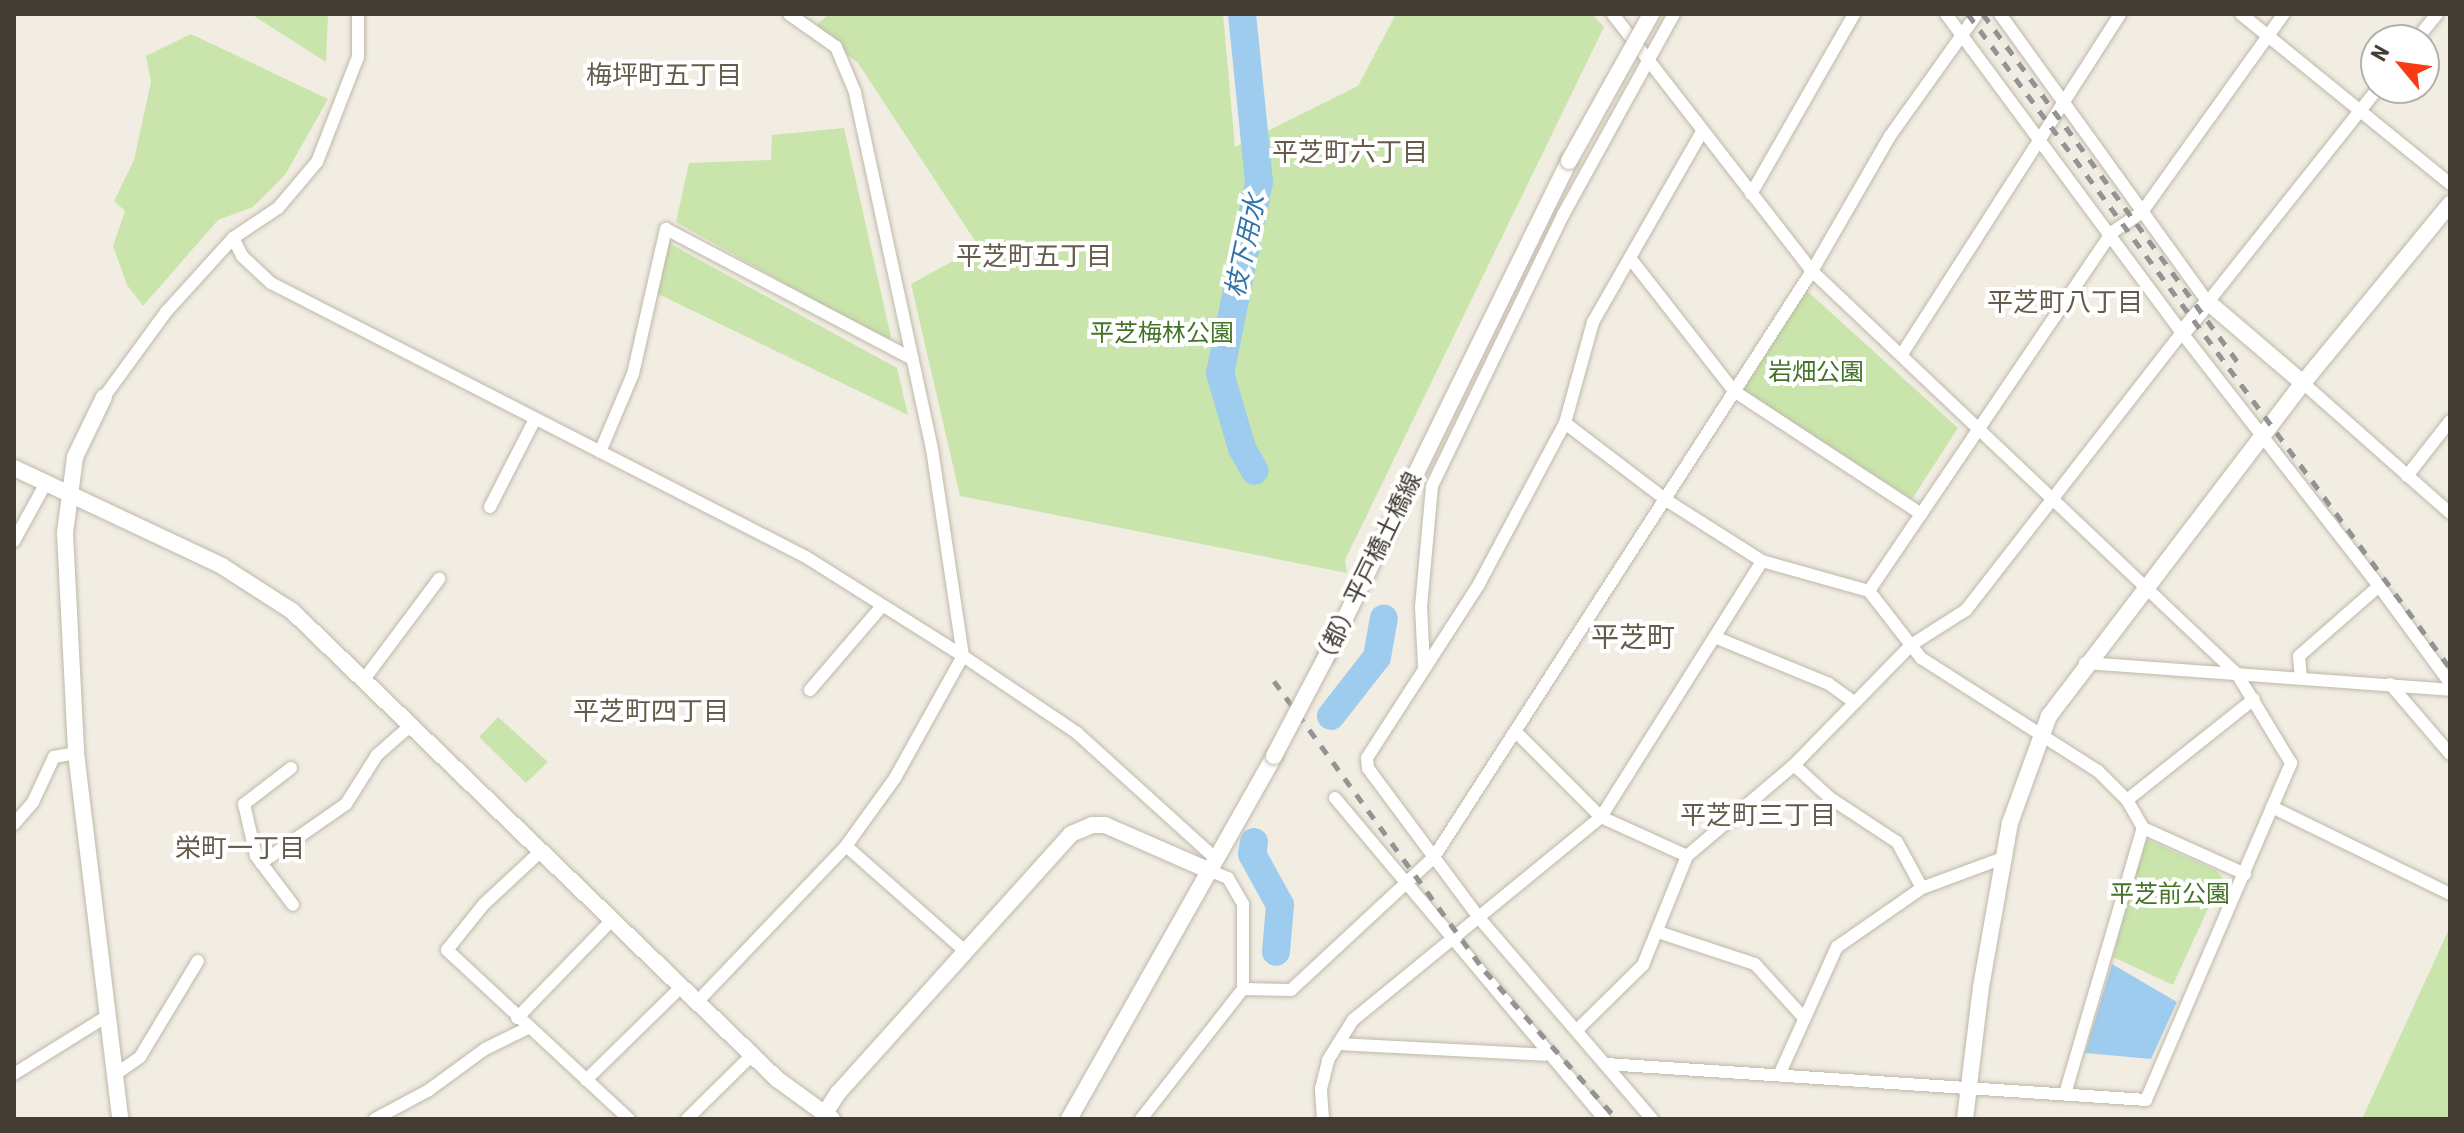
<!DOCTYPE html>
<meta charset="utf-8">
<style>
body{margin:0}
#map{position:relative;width:2464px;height:1133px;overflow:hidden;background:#f1ede3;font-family:"Roboto Condensed","Noto Sans JP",sans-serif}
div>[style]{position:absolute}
.green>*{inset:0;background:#cae5ab}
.water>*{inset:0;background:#9eccee}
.river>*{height:28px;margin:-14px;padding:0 14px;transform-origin:14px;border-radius:14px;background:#9eccee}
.roads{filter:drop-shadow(0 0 2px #bfb8a9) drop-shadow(0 0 2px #bfb8a9)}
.minor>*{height:12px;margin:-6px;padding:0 6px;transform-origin:6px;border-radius:6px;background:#fff}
.tertiary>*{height:16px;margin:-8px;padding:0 8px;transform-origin:8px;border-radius:8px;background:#fff}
.rail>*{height:5px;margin-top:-2.5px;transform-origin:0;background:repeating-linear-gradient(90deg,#939393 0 10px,transparent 0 20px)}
.bridges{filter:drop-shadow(0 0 2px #bfb8a9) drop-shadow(0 0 2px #bfb8a9)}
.tertiary-bridge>*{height:16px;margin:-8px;padding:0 8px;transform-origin:8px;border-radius:8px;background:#fff}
span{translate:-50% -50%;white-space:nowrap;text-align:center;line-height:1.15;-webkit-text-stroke:8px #fff;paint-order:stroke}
.park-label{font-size:24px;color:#437328}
.street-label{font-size:24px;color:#433d33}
.neighbourhood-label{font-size:26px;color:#655b4b}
.water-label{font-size:26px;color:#2f75ac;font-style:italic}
.quarter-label{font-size:28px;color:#655b4b}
.frame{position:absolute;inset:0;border:16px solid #433d33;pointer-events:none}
.north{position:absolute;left:2360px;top:24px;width:80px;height:80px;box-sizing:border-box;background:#fff;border:2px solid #b4b1ad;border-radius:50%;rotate:299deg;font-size:22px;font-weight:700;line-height:32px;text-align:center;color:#433d33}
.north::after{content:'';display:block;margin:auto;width:28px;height:36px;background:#f73b14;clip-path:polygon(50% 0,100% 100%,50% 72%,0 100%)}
</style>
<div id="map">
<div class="green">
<div style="clip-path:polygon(251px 14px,328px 14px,326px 62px)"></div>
<div style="clip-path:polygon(829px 14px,1223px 14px,1235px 147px,1358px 86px,1396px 14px,1592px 14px,1604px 27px,1345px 560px,1347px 573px,960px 496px,911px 284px,979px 247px,858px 63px,813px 28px)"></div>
<div style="clip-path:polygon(191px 34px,328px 99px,285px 175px,253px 207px,218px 220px,143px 306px,127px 285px,113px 246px,125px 211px,114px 201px,134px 160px,151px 82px,146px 56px)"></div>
<div style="clip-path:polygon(844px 128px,891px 337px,887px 341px,676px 222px,689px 163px,771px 160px,772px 135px)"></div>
<div style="clip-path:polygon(667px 242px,897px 368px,908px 415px,648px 289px)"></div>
<div style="clip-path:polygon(1805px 289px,1958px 428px,1912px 499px,1741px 390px)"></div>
<div style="clip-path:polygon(498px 717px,548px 762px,526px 783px,479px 737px)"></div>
<div style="clip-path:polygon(2144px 838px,2217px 871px,2222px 878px,2173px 985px,2113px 957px)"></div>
<div style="clip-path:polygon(2450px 927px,2450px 1119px,2362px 1119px)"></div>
</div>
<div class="water">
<div style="clip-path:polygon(2112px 964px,2177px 1002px,2151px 1059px,2085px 1053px)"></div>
</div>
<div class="river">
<div style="left:1242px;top:14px;width:169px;rotate:84.2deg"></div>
<div style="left:1259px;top:182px;width:195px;rotate:101.5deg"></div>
<div style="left:1220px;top:373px;width:78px;rotate:73.7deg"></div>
<div style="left:1242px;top:448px;width:26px;rotate:61deg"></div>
<div style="left:1331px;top:716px;width:75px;rotate:-52.1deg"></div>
<div style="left:1377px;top:657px;width:39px;rotate:-80deg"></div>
<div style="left:1254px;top:842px;width:12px;rotate:99deg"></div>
<div style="left:1252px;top:854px;width:58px;rotate:61.2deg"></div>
<div style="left:1280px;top:905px;width:47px;rotate:94.9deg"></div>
</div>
<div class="roads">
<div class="minor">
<div style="left:1946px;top:14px;width:397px;rotate:53.5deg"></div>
<div style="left:2182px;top:333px;width:321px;rotate:52.1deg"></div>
<div style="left:2379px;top:586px;width:106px;rotate:138.8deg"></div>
<div style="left:2299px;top:656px;width:23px;rotate:85deg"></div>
<div style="left:2000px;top:14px;width:355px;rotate:54.2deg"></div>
<div style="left:2208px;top:302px;width:273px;rotate:-51.5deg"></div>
<div style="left:2241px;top:14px;width:269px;rotate:39.1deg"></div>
<div style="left:2416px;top:40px;width:33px;rotate:-51deg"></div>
<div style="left:1751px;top:194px;width:207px;rotate:-60.2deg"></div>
<div style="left:233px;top:238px;width:20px;rotate:63deg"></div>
<div style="left:242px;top:256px;width:40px;rotate:43deg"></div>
<div style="left:271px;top:283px;width:601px;rotate:27.12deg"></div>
<div style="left:806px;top:557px;width:186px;rotate:32.2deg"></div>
<div style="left:963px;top:656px;width:138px;rotate:34deg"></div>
<div style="left:1077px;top:733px;width:188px;rotate:42.2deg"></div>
<div style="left:1630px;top:258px;width:169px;rotate:52deg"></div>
<div style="left:1734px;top:391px;width:224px;rotate:33.3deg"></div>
<div style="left:1902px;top:354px;width:404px;rotate:-57.3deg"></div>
<div style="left:2303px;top:383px;width:196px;rotate:41.5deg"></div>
<div style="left:104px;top:397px;width:105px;rotate:-53.9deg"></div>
<div style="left:166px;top:312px;width:100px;rotate:-47.8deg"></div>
<div style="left:233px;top:238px;width:54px;rotate:-33.7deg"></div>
<div style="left:278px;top:208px;width:60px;rotate:-49.7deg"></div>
<div style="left:317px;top:162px;width:113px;rotate:-68.7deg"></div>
<div style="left:358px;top:57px;width:43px;rotate:-90deg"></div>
<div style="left:1565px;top:423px;width:127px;rotate:37.3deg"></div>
<div style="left:1666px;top:500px;width:114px;rotate:32.4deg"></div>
<div style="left:1762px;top:561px;width:111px;rotate:15.7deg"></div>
<div style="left:1869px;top:591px;width:85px;rotate:52.2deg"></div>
<div style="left:1921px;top:658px;width:210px;rotate:32.6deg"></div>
<div style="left:2098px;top:771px;width:41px;rotate:45deg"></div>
<div style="left:2127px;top:800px;width:32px;rotate:60deg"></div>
<div style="left:2143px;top:828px;width:112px;rotate:24.3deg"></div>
<div style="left:600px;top:452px;width:85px;rotate:-67.1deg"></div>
<div style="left:633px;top:374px;width:149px;rotate:-77.2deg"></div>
<div style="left:666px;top:229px;width:279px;rotate:27.8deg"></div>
<div style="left:2407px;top:476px;width:70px;rotate:-52deg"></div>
<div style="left:490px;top:507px;width:97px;rotate:-62.9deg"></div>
<div style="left:14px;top:541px;width:66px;rotate:-61.1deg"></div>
<div style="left:2379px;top:586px;width:120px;rotate:53.8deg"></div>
<div style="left:1869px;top:591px;width:432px;rotate:-55.9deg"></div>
<div style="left:2111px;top:233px;width:37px;rotate:-34deg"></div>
<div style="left:2142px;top:212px;width:244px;rotate:-54.4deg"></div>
<div style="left:1717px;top:638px;width:121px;rotate:22.3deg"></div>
<div style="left:1829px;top:684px;width:32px;rotate:36deg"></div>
<div style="left:2085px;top:663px;width:366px;rotate:4.2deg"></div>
<div style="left:1424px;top:666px;width:59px;rotate:-92.9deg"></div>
<div style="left:1421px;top:607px;width:121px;rotate:-84.8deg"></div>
<div style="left:1432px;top:486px;width:301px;rotate:-64.2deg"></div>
<div style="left:1563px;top:215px;width:230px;rotate:-61.1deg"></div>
<div style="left:365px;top:678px;width:124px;rotate:-53.2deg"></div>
<div style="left:2390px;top:684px;width:92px;rotate:49.4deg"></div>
<div style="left:810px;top:690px;width:111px;rotate:-49.4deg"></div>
<div style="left:1517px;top:733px;width:119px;rotate:45deg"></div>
<div style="left:1601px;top:817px;width:94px;rotate:24.4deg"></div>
<div style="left:1794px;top:765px;width:49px;rotate:42.5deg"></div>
<div style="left:1830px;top:798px;width:80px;rotate:33.3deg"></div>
<div style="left:1897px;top:842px;width:52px;rotate:61.5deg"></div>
<div style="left:291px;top:768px;width:59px;rotate:142.5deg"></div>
<div style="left:244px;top:804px;width:53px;rotate:77deg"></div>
<div style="left:256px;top:856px;width:61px;rotate:52.9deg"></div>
<div style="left:1335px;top:798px;width:419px;rotate:50deg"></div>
<div style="left:2127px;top:800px;width:162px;rotate:-38.5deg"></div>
<div style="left:2272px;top:807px;width:198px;rotate:26deg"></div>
<div style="left:14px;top:824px;width:29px;rotate:-49deg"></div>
<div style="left:33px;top:802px;width:50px;rotate:-65deg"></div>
<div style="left:54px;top:757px;width:22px;rotate:-10deg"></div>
<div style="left:846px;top:846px;width:159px;rotate:41.4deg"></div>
<div style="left:540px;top:852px;width:76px;rotate:137.1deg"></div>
<div style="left:484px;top:904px;width:59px;rotate:128.8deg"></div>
<div style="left:447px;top:950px;width:248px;rotate:42.9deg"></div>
<div style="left:261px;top:863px;width:103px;rotate:-34.8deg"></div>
<div style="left:346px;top:804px;width:58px;rotate:-57.7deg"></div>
<div style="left:377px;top:755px;width:45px;rotate:-41.4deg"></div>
<div style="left:1658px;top:932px;width:102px;rotate:18.3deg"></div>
<div style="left:1755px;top:964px;width:73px;rotate:47.8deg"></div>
<div style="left:1243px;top:989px;width:48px;rotate:1.2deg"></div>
<div style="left:1291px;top:990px;width:195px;rotate:-42.9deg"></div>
<div style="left:1434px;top:857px;width:697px;rotate:-57.18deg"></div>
<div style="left:1812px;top:271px;width:156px;rotate:-60deg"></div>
<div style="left:1890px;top:136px;width:150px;rotate:-54.5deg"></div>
<div style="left:697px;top:1002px;width:216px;rotate:-46.3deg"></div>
<div style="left:846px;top:846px;width:84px;rotate:-54.2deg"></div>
<div style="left:895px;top:778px;width:140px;rotate:-60.9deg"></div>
<div style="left:963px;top:656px;width:209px;rotate:-98.5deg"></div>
<div style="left:932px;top:449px;width:365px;rotate:-102.2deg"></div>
<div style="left:855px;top:92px;width:49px;rotate:-112.9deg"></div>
<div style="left:836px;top:47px;width:57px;rotate:-144.9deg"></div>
<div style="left:517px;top:1018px;width:138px;rotate:-45.9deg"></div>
<div style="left:1577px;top:1030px;width:93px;rotate:-44.6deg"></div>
<div style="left:1643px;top:965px;width:118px;rotate:-68deg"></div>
<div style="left:1687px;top:856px;width:140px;rotate:-40.4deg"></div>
<div style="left:1794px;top:765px;width:168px;rotate:-45.7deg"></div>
<div style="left:1911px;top:645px;width:65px;rotate:-32.5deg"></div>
<div style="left:1966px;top:610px;width:351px;rotate:-52.1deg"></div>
<div style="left:1338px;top:1044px;width:207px;rotate:3deg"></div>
<div style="left:1606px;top:1064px;width:541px;rotate:3.81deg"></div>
<div style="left:2146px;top:1100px;width:367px;rotate:-66.7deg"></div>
<div style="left:2291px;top:763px;width:104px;rotate:-121.2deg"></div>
<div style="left:2237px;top:674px;width:586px;rotate:-136.52deg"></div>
<div style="left:1812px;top:271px;width:325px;rotate:-127.8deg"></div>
<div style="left:1780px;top:1073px;width:138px;rotate:-65.7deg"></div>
<div style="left:1837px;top:947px;width:103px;rotate:-34.8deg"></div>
<div style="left:1922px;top:888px;width:86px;rotate:-20.3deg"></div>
<div style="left:14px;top:1074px;width:106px;rotate:-31.9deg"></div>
<div style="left:113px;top:1076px;width:33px;rotate:-35deg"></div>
<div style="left:140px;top:1057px;width:112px;rotate:-58.9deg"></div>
<div style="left:586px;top:1080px;width:133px;rotate:-44.4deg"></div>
<div style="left:2065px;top:1094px;width:277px;rotate:-73.7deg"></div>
<div style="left:375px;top:1119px;width:61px;rotate:-28.2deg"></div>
<div style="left:429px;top:1090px;width:69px;rotate:-36.2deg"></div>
<div style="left:485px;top:1049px;width:48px;rotate:-26deg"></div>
<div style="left:687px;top:1119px;width:91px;rotate:-44.6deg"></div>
<div style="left:1141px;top:1119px;width:165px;rotate:-51.9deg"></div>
<div style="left:1243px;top:989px;width:85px;rotate:-90deg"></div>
<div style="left:1243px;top:904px;width:30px;rotate:-120deg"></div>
<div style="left:1228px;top:878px;width:22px;rotate:-158deg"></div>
<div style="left:1323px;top:1119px;width:30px;rotate:-94deg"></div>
<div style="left:1321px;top:1089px;width:30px;rotate:-76deg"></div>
<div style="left:1328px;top:1060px;width:47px;rotate:-58deg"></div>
<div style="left:1353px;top:1020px;width:320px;rotate:-39.3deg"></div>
<div style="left:1601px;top:817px;width:302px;rotate:-57.8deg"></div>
<div style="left:1652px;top:1119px;width:264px;rotate:-130.7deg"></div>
<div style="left:1480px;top:919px;width:188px;rotate:-126.6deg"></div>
<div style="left:1368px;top:768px;width:10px;rotate:-96deg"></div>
<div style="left:1367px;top:758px;width:207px;rotate:-57.2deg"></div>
<div style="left:1479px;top:584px;width:183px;rotate:-61.9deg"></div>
<div style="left:1565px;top:423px;width:105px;rotate:-74.5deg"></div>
<div style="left:1593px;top:322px;width:219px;rotate:-60.2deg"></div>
</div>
<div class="tertiary">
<div style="left:2182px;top:333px;width:40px;rotate:-50deg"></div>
<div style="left:2208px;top:302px;width:125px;rotate:40.5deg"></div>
<div style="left:104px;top:397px;width:67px;rotate:115.8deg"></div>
<div style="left:75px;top:457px;width:77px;rotate:97.5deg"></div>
<div style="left:65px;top:533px;width:220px;rotate:87.1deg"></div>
<div style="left:76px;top:753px;width:369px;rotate:83.1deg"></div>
<div style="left:14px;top:468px;width:230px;rotate:25.2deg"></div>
<div style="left:222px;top:566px;width:83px;rotate:32.7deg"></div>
<div style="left:292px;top:611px;width:674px;rotate:43.98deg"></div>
<div style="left:777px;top:1079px;width:68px;rotate:36deg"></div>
<div style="left:1327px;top:655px;width:550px;rotate:-63.9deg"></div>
<div style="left:824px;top:1115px;width:26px;rotate:-58deg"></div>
<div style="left:838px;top:1093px;width:348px;rotate:-48deg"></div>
<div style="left:1071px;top:834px;width:23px;rotate:-23deg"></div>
<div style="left:1092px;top:825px;width:13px"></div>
<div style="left:1105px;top:825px;width:112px;rotate:23.6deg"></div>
<div style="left:1069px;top:1119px;width:417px;rotate:-60.5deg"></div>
<div style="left:1965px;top:1119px;width:133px;rotate:-83.1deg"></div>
<div style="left:1981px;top:987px;width:167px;rotate:-80deg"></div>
<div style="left:2010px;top:823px;width:114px;rotate:-70deg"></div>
<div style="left:2049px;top:716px;width:419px;rotate:-52.7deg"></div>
<div style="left:2303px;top:383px;width:232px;rotate:-50.6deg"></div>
</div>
</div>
<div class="rail">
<div style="left:1968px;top:14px;width:812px;rotate:53.61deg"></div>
<div style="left:1983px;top:14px;width:436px;rotate:53.8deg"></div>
<div style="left:1274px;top:681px;width:359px;rotate:54deg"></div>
<div style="left:1485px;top:971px;width:198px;rotate:48.3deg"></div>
</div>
<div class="bridges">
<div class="tertiary-bridge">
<div style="left:1569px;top:161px;width:168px;rotate:-60.8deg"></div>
<div style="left:1274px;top:756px;width:114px;rotate:-62.3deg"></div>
</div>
</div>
<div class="park-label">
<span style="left:1162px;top:334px">平芝梅林公園</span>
<span style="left:1816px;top:373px">岩畑公園</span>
<span style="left:2170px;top:895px">平芝前公園</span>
</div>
<div class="street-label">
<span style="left:1368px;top:571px;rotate:-64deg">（都）平戸橋土橋線</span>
</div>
<div class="neighbourhood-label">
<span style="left:664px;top:76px">梅坪町五丁目</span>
<span style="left:1350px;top:153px">平芝町六丁目</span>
<span style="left:1034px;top:257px">平芝町五丁目</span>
<span style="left:2065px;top:303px">平芝町八丁目</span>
<span style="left:651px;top:712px">平芝町四丁目</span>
<span style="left:1758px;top:816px">平芝町三丁目</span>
<span style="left:240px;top:849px">栄町一丁目</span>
</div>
<div class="water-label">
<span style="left:1246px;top:246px;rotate:-78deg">枝下用水</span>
</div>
<div class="quarter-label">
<span style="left:1633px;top:638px">平芝町</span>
</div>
<div class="frame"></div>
<div class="north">N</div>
</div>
